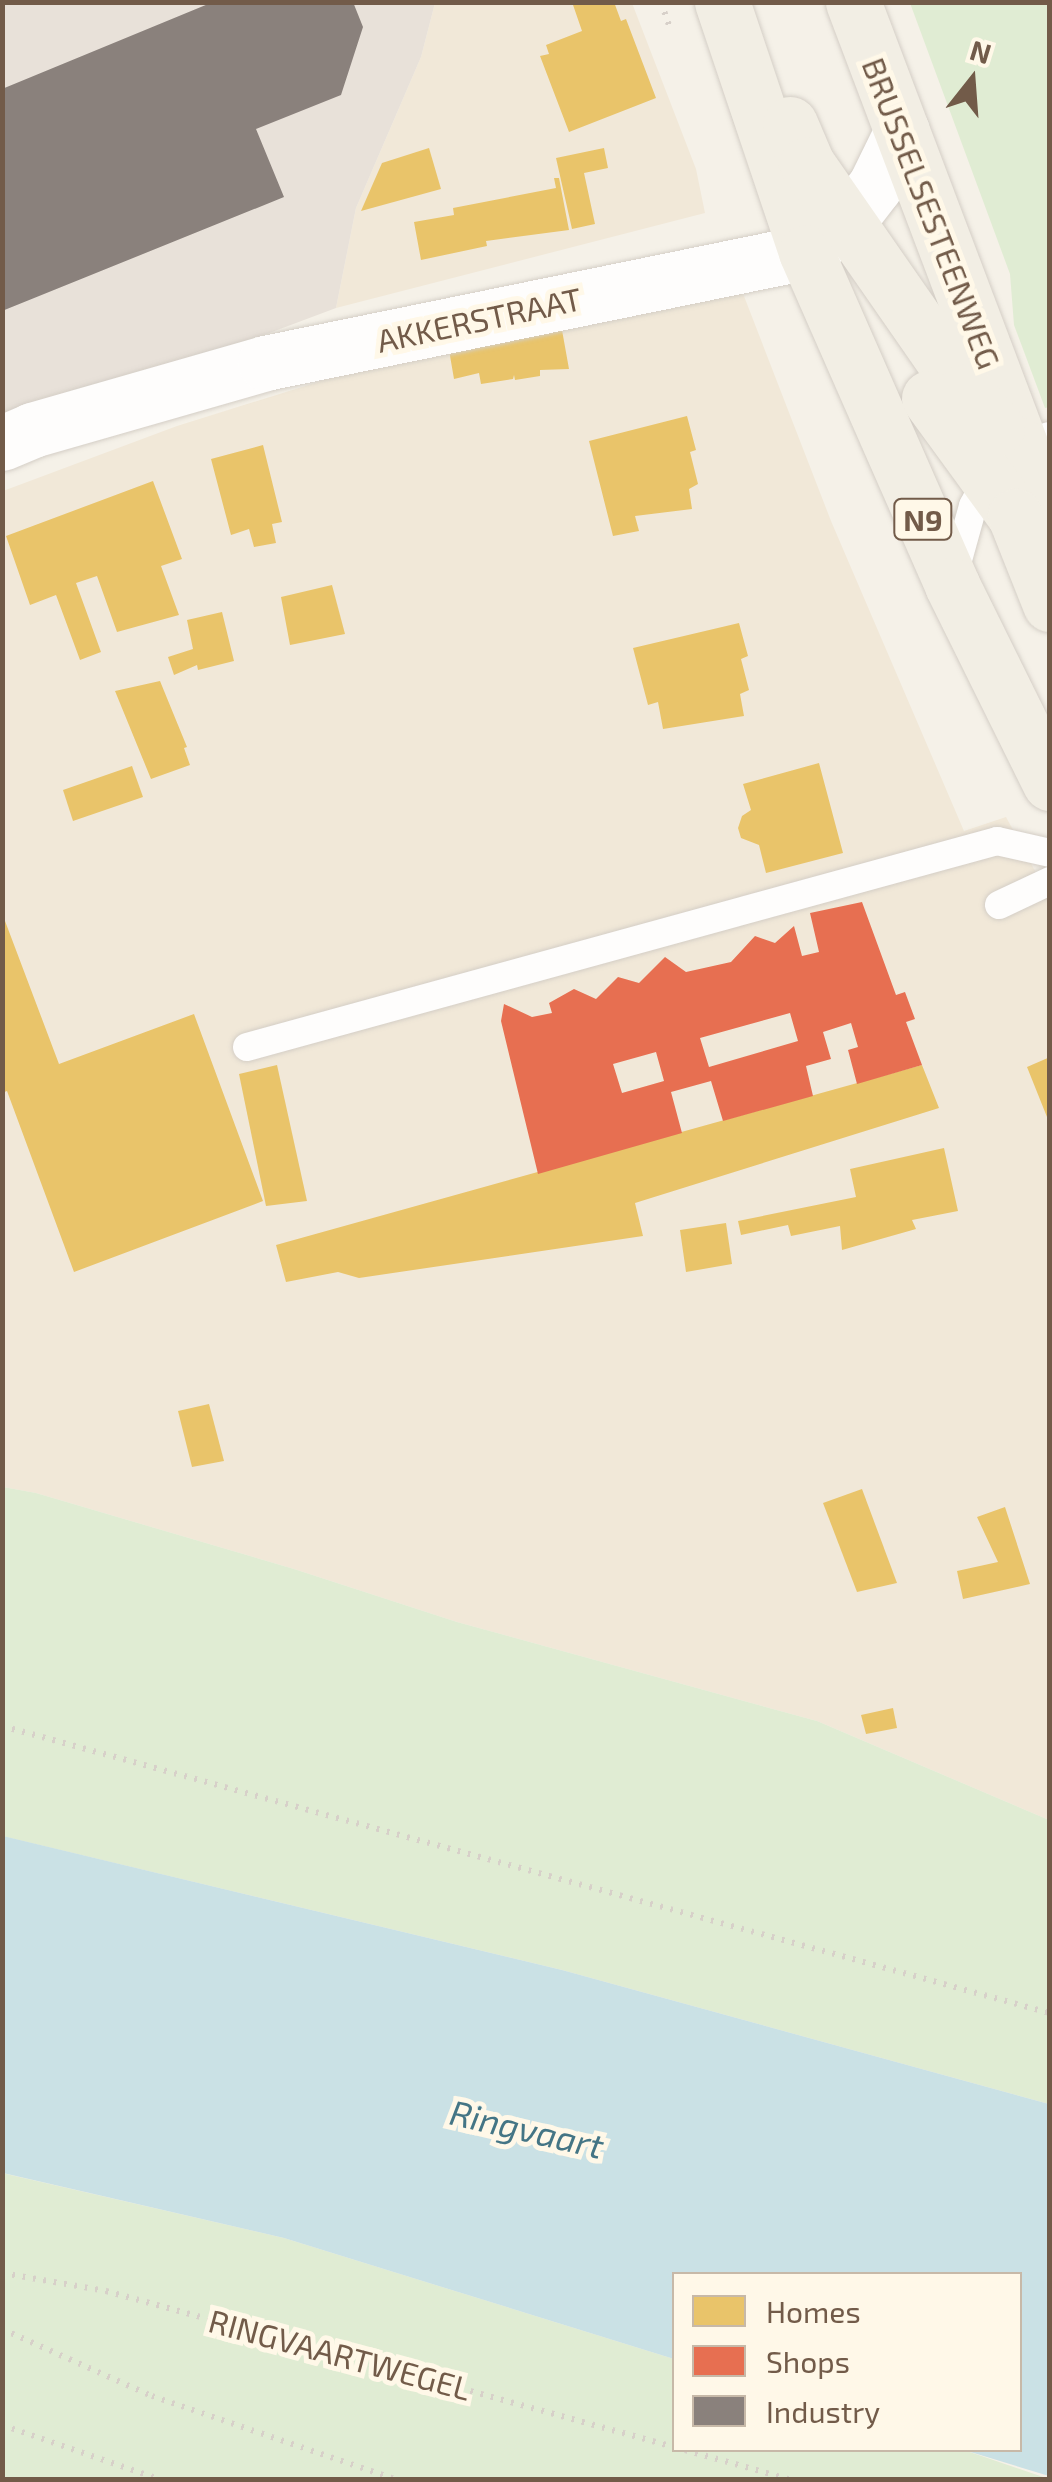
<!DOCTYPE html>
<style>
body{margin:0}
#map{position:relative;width:1052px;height:2482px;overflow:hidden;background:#f5f1e8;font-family:"Exo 2",sans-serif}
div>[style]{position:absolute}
.residential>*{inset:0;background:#f1e8d8}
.industrial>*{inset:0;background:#e8e1d9}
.green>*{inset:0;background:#e0ecd3}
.water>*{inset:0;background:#cae1e5}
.homes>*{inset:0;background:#e9c46a}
.shops>*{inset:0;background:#e76f51}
.industry>*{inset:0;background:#8a817c}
.path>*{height:6px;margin-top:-3px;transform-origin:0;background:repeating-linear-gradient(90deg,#d7d0c9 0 2.5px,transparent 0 10.5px)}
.roads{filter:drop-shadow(0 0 2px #d4cec6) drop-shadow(0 0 2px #d4cec6)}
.lane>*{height:28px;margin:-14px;padding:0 14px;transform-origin:14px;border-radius:14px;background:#fefdfc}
.street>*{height:55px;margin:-27.5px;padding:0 27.5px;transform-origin:27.5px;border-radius:27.5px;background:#fefdfc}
.primary>*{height:55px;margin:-27.5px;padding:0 27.5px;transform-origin:27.5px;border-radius:27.5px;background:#f2eee4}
span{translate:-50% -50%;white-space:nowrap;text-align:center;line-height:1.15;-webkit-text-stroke:10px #fff8e8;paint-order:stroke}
.shield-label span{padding:2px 8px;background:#fff8e8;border:2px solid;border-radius:8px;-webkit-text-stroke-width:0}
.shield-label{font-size:30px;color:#725b49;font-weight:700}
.street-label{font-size:32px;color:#725b49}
.water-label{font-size:35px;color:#447585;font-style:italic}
.frame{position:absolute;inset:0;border:5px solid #725b49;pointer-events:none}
.legend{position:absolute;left:672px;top:2272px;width:350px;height:180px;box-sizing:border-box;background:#fff8e8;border:2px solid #c7b9a8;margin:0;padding:12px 18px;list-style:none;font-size:30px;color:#725b49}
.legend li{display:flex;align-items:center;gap:20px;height:50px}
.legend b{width:50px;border:2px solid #c7b9a8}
.north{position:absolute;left:922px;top:30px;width:100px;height:100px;-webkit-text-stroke:8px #fff8e8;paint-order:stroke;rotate:17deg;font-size:28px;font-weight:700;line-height:40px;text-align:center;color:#725b49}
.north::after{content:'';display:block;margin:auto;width:35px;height:45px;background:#725b49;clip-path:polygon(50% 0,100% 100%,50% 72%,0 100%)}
</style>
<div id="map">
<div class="residential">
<div style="clip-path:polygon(435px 3px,632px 3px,696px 169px,705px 213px,336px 308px,356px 208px,421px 57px)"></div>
<div style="clip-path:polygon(742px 291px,831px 521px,964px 831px,1006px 817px,1049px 897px,1049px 1820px,817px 1721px,457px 1622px,294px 1569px,36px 1493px,3px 1487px,3px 491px,177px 426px,420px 350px)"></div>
</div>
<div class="industrial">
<div style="clip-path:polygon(3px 3px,435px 3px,421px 57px,356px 208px,336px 308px,3px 433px)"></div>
</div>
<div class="green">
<div style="clip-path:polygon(910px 3px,1049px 3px,1049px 407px,1045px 408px,1014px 325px,1010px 274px)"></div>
<div style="clip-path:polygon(3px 1487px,36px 1493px,294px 1569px,457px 1622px,817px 1721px,1049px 1820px,1049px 2104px,562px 1970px,2px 1836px)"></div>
<div style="clip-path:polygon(2px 2173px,284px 2238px,674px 2359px,674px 2450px,964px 2450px,1049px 2479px,3px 2479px)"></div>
</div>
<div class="water">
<div style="clip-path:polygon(3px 1836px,562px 1970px,1049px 2104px,1049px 2476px,964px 2450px,1020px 2450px,1020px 2274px,674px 2274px,674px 2359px,284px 2238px,3px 2173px)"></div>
</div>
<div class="homes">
<div style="clip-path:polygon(572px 2px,614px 2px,621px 21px,626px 19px,656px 98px,569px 132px,540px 56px,549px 54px,546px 45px,582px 31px)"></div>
<div style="clip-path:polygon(429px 148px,441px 189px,361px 211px,382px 163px)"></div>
<div style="clip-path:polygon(604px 148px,608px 168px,584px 173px,595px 224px,572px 229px,556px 158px)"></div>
<div style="clip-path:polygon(554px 178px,559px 178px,569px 230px,486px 241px,487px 246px,421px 260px,414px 222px,454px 215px,453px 208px,556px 188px)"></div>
<div style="clip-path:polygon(562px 330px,569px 369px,540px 370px,540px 376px,515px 380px,514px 375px,513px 379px,481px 384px,479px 373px,454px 379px,449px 350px)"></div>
<div style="clip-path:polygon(687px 416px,696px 450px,690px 452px,698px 484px,689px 489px,692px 509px,635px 516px,639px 531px,613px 536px,589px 441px)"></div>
<div style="clip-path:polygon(263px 445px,282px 522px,272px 524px,276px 543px,254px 547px,249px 529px,231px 535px,211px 459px)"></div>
<div style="clip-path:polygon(153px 481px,182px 559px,161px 566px,179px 615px,117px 632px,97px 576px,76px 583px,101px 652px,80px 660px,56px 595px,30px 605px,6px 536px)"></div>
<div style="clip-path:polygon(332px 585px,345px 634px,290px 645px,281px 597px)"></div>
<div style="clip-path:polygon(222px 612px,234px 661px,198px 670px,197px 665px,174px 675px,168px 657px,193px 649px,187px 620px)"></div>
<div style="clip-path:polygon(739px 623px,748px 656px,741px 659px,749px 690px,740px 694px,744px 716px,663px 729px,658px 702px,648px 705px,633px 648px)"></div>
<div style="clip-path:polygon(160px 681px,187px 747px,184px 748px,190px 765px,151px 779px,115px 691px)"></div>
<div style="clip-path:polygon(819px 763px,843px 853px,766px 873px,759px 845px,741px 838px,738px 828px,742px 816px,751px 810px,743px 784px)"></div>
<div style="clip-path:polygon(132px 766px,143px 797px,73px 821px,63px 790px)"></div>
<div style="clip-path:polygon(2px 913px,59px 1064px,194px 1014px,263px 1201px,74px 1272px,7px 1091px,2px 1093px)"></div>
<div style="clip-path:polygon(1050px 1057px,1050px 1122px,1049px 1122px,1027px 1067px)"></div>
<div style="clip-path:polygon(277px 1065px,307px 1201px,266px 1206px,239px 1074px)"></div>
<div style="clip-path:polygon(922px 1065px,939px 1108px,635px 1203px,643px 1236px,359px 1278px,338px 1272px,286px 1282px,276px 1245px)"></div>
<div style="clip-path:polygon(944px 1148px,958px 1211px,912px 1220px,916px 1229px,842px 1250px,840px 1226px,791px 1236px,788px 1225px,741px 1235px,738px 1221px,856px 1197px,850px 1169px)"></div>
<div style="clip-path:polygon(726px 1223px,732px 1264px,686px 1272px,680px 1230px)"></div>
<div style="clip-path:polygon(209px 1404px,224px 1461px,192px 1467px,178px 1411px)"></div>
<div style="clip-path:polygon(862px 1489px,897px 1583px,857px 1592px,823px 1503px)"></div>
<div style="clip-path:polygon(1005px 1507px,1030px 1584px,963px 1599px,957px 1571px,998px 1562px,977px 1517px)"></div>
<div style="clip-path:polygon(893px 1708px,897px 1728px,866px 1734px,861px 1715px)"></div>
</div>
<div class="shops">
<div style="clip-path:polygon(evenodd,862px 902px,896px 995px,905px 992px,915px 1019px,906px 1022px,922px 1065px,857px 1084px,848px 1050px,858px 1047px,851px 1023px,823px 1032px,831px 1059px,806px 1066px,813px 1096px,723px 1121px,711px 1081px,671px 1092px,682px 1133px,538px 1174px,501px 1021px,504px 1004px,532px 1017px,552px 1013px,549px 1003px,574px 989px,596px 999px,618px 977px,639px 983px,665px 957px,686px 972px,731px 962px,755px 936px,775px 943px,794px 926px,802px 956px,819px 952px,810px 913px,862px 902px,790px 1013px,798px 1041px,709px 1067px,700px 1038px,790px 1013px,862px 902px,656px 1052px,664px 1081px,622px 1093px,613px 1064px,656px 1052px)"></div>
</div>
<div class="industry">
<div style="clip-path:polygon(213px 2px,353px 2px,363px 27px,341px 95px,256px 129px,284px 197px,2px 311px,2px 89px)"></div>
</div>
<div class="path">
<div style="left:661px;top:2px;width:24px;rotate:71deg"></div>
<div style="left:2px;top:1726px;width:1087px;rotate:15.32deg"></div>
<div style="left:2px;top:2273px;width:106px;rotate:9.8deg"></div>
<div style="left:106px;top:2291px;width:589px;rotate:15.36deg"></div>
<div style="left:2px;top:2329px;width:164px;rotate:24.1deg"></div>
<div style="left:152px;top:2396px;width:259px;rotate:18.9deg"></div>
<div style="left:2px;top:2425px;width:169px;rotate:19deg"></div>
<div style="left:685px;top:2450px;width:111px;rotate:15.7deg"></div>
</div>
<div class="roads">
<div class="lane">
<div style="left:953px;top:578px;width:75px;rotate:-74.5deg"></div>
<div style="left:973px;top:506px;width:31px;rotate:-63deg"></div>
<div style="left:987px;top:478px;width:47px;rotate:-45deg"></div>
<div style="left:1020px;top:445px;width:31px;rotate:-17deg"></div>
<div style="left:999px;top:905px;width:56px;rotate:-25.2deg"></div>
<div style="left:247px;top:1047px;width:778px;rotate:-15.36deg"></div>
<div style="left:997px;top:841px;width:54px;rotate:12.8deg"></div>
</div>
<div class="street">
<div style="left:2px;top:443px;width:33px;rotate:-23deg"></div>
<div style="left:32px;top:430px;width:242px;rotate:-16deg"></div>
<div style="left:265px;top:363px;width:552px;rotate:-11.59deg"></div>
<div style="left:806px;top:252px;width:52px;rotate:-36.4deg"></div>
<div style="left:848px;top:221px;width:44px;rotate:-52.4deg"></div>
<div style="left:875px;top:186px;width:61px;rotate:-63.9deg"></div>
</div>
<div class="primary">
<div style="left:722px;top:2px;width:264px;rotate:71.4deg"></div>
<div style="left:806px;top:252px;width:364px;rotate:66.3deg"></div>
<div style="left:952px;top:585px;width:221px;rotate:63.7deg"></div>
<div style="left:853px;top:2px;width:473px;rotate:69.3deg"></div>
<div style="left:1020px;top:445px;width:98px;rotate:72.1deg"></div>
<div style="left:790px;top:124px;width:43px;rotate:67deg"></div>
<div style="left:807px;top:164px;width:277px;rotate:55.2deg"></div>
<div style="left:965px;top:391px;width:49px;rotate:49.1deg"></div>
<div style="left:929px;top:398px;width:146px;rotate:53.9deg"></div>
<div style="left:1015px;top:516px;width:95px;rotate:68.3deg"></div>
</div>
</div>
<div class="shield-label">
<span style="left:923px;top:519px">N9</span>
</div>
<div class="street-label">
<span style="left:932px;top:213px;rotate:69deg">BRUSSELSESTEENWEG</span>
<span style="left:479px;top:319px;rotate:-12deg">AKKERSTRAAT</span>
<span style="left:340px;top:2354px;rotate:15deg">RINGVAARTWEGEL</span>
</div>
<div class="water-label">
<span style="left:527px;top:2128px;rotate:13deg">Ringvaart</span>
</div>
<div class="frame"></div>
<ul class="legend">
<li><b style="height:28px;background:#e9c46a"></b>Homes</li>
<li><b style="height:28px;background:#e76f51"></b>Shops</li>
<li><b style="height:28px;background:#8a817c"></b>Industry</li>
</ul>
<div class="north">N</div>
</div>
